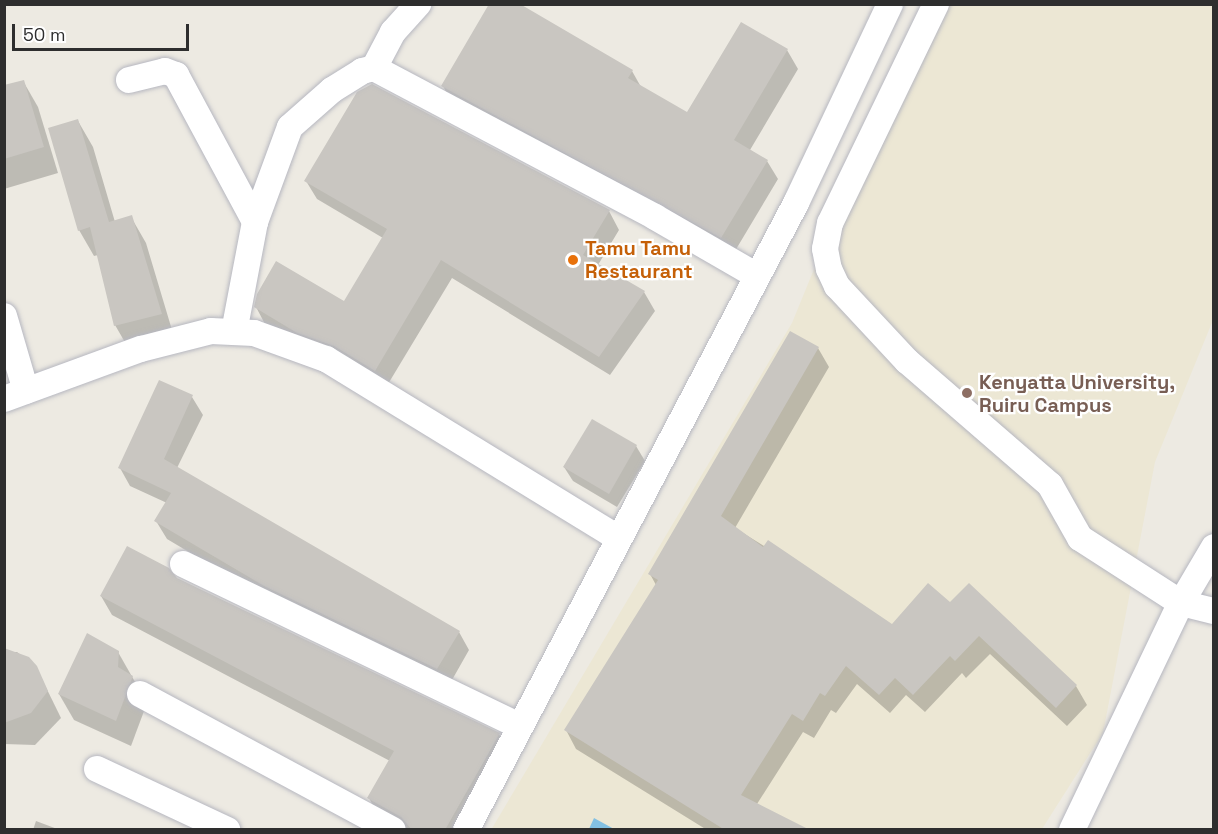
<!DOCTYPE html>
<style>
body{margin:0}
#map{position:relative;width:1218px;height:834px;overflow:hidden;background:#edeae2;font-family:"Space Grotesk",sans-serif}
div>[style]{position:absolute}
.education>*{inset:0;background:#ece7d4}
.water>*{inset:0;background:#83c0e2}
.shadow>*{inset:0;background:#0003}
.building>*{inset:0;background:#c9c6c1}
.roads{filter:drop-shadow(0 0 2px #b6b7c0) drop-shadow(0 0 2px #b6b7c0)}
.minor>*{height:26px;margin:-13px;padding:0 13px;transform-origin:13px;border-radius:13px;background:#fff}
.dots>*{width:16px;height:16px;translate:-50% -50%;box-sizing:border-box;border:3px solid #fff;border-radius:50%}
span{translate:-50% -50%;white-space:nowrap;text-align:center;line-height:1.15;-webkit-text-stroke:4.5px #fff;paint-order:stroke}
.food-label{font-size:20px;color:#c56008;font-weight:700}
.left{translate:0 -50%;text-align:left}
.education-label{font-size:20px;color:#785e54;font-weight:700}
.frame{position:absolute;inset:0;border:6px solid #2e2e2e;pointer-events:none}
.scale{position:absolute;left:12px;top:24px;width:177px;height:27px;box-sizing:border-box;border:3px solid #2e2e2e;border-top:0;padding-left:8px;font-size:18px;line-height:21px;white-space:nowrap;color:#2e2e2e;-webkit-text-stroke:4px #fff;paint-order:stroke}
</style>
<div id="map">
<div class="education">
<div style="clip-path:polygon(922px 5px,1213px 5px,1213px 320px,1155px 462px,1103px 733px,1042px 829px,491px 830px,792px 323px)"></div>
</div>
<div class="water">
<div style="clip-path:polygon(594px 818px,614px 829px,589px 829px)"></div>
</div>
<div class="shadow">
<div style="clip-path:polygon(787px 50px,798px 69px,750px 150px,767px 161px,778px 179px,732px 256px,453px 105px,443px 86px,632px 71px,641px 87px,688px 114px)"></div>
<div style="clip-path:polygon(23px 81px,38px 107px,58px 173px,4px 189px,4px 87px)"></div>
<div style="clip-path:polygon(78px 121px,93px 147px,115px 222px,131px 217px,146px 243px,175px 340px,130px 351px,115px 325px,98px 255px,94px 256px,79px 230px)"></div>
<div style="clip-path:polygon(306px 181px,609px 211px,619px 230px,598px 265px,644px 292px,655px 311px,610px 375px,452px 278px,385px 389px,266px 326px,256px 307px,344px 303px,383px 238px,317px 199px)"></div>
<div style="clip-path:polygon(818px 348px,829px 367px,735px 528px,892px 626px,950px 604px,969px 585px,1076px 686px,1087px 705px,1067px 726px,990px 654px,966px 678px,962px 673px,925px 712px,906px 695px,890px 713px,857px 684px,836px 713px,831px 710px,814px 738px,803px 732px,757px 804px,806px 830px,707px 830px,576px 749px,566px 730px,656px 585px,650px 574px)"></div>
<div style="clip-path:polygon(160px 382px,192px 397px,203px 415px,177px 468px,459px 632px,469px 650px,448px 687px,276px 604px,167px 539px,156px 521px,167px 503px,130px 486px,120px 468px)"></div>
<div style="clip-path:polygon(592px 421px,636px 446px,645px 461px,617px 507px,573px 481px,564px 467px)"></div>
<div style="clip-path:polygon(176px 579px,499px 734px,510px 753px,466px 830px,402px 830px,379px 817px,369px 798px,390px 761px,112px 615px,101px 596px)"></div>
<div style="clip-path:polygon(4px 652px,17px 652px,36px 667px,61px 718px,35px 745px,4px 744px)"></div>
<div style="clip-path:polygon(118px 652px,147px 703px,131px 746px,74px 720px,59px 694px)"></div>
<div style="clip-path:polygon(36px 821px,60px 830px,33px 830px)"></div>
</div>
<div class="building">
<div style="clip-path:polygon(489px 4px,520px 4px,633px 70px,628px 78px,687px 112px,741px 22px,788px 49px,734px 140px,768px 160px,721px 238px,441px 86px)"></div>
<div style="clip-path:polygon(24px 80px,44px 147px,4px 159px,4px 85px)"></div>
<div style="clip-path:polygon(372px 84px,610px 210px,583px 255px,645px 291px,599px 357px,441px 260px,375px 371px,334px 346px,297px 333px,254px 307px,257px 294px,276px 261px,344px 301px,387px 229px,304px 181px,357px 92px)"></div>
<div style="clip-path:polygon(78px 119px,109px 222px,132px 215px,162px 314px,114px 326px,90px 227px,78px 231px,48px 128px)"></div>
<div style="clip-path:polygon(790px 331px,819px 347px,721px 516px,763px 547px,768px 540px,892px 624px,928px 583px,950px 602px,969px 583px,1077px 685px,1056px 708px,979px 636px,955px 661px,950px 656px,913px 695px,895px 678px,879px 695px,846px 666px,825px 696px,820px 693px,803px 721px,792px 714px,741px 795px,810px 830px,725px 830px,564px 730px,658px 580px,648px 574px)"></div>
<div style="clip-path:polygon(159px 380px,193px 395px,164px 459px,460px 631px,437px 669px,264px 586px,154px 521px,171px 493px,118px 468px)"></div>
<div style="clip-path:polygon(592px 419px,637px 445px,609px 494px,563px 467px)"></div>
<div style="clip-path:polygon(127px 546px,169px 568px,177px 578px,500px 733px,445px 830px,412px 830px,401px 817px,367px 798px,394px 751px,100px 596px)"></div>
<div style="clip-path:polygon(87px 633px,119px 651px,118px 667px,133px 676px,116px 721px,58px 694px)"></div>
<div style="clip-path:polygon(4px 648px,29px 657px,37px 666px,48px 691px,31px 713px,4px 723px)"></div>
</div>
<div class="roads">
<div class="minor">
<div style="left:936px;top:4px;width:243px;rotate:115.8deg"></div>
<div style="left:830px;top:223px;width:26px;rotate:101deg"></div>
<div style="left:825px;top:249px;width:20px;rotate:79deg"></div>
<div style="left:829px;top:269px;width:19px;rotate:65deg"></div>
<div style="left:837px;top:286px;width:103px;rotate:47deg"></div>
<div style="left:907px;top:361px;width:189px;rotate:40.9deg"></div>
<div style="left:1050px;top:485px;width:61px;rotate:60.5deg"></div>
<div style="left:1080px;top:538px;width:120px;rotate:32.8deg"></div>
<div style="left:1181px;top:603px;width:34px;rotate:14deg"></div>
<div style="left:374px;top:68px;width:41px;rotate:-62.2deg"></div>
<div style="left:393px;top:32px;width:38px;rotate:-48deg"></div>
<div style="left:129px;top:80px;width:37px;rotate:-14deg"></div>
<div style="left:165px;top:71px;width:12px;rotate:20deg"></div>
<div style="left:176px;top:75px;width:167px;rotate:61.7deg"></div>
<div style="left:4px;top:316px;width:78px;rotate:73.7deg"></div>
<div style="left:234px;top:332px;width:112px;rotate:-79.2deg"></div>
<div style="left:255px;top:222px;width:101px;rotate:-69.8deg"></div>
<div style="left:290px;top:127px;width:56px;rotate:-41.4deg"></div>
<div style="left:332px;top:90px;width:36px;rotate:-32deg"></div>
<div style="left:362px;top:71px;width:12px;rotate:-14deg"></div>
<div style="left:374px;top:68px;width:318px;rotate:27.9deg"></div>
<div style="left:655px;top:217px;width:118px;rotate:30deg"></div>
<div style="left:4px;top:399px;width:146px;rotate:-20.1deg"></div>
<div style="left:141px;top:349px;width:72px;rotate:-14.4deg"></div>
<div style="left:211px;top:331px;width:43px;rotate:2.7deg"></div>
<div style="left:254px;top:333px;width:77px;rotate:19.9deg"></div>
<div style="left:326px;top:359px;width:341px;rotate:31.5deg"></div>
<div style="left:183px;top:564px;width:374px;rotate:25.7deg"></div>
<div style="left:140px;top:694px;width:287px;rotate:28.3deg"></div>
<div style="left:97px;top:769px;width:144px;rotate:25.1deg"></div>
<div style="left:466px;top:830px;width:709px;rotate:-62.24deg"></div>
<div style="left:796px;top:203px;width:220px;rotate:-64.7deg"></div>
<div style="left:1072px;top:830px;width:252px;rotate:-64.4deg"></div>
<div style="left:1181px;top:603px;width:65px;rotate:-59.5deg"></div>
</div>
</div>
<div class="dots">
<div style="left:573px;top:260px;background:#e8710a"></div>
<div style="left:967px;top:393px;background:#8d6e63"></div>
</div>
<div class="food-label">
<span class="left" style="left:585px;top:260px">Tamu Tamu<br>Restaurant</span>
</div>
<div class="education-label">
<span class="left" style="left:979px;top:394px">Kenyatta University,<br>Ruiru Campus</span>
</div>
<div class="frame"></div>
<div class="scale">50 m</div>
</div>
